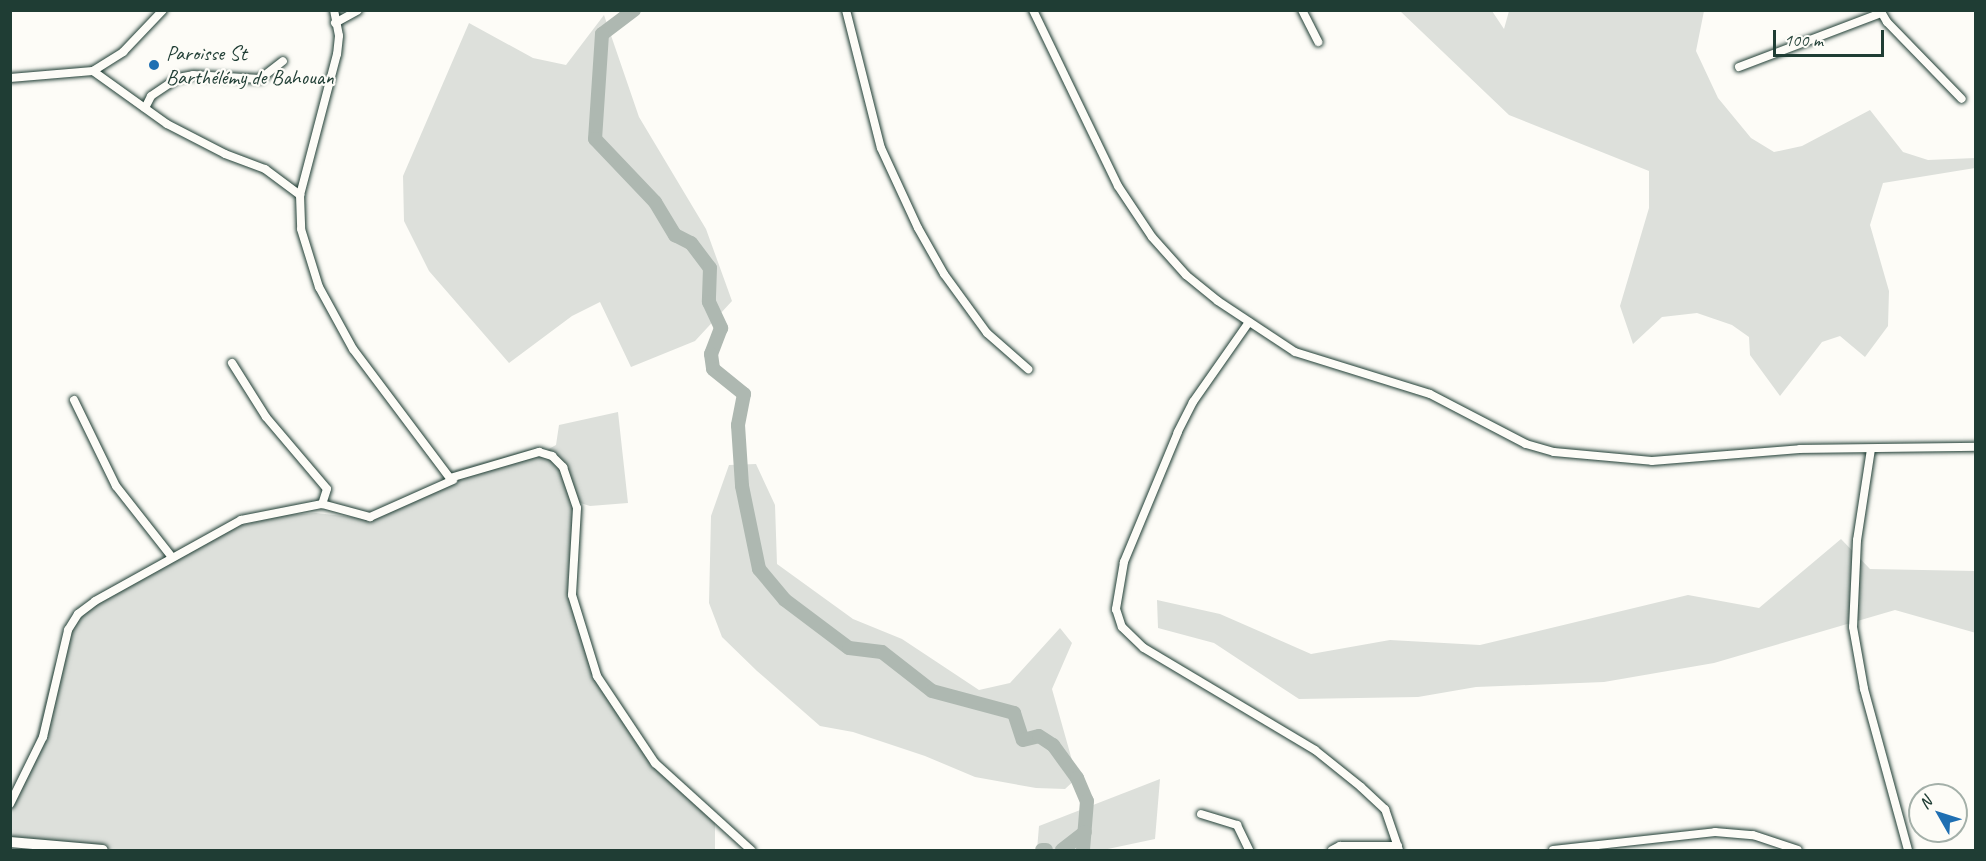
<!DOCTYPE html>
<meta charset="utf-8">
<style>
body{margin:0}
#map{position:relative;width:1986px;height:861px;overflow:hidden;background:#fdfcf7;font-family:Caveat,sans-serif}
div>[style]{position:absolute}
.green>*{inset:0;background:#dde0db}
.river>*{height:14px;margin:-7px;padding:0 7px;transform-origin:7px;border-radius:7px;background:#aeb8b1}
.roads{filter:drop-shadow(0 0 2px #1f3d34) drop-shadow(0 0 2px #1f3d34)}
.minor>*{height:8px;margin:-4px;padding:0 4px;transform-origin:4px;border-radius:4px;background:#fdfcf7}
.major>*{height:10px;margin:-5px;padding:0 5px;transform-origin:5px;border-radius:5px;background:#fdfcf7}
.dots>*{width:16px;height:16px;translate:-50% -50%;box-sizing:border-box;border:3px solid #fdfcf7;border-radius:50%}
span{translate:-50% -50%;white-space:nowrap;text-align:center;line-height:1.15;-webkit-text-stroke:4.5px #fdfcf7;paint-order:stroke}
.poi-label{font-size:21px;color:#1f3d34}
.left{translate:0 -50%;text-align:left}
.frame{position:absolute;inset:0;border:12px solid #1f3d34;pointer-events:none}
.north{position:absolute;left:1908px;top:783px;width:60px;height:60px;box-sizing:border-box;background:#fdfcf7;border:2px solid #a4b0a9;border-radius:50%;rotate:309deg;font-size:16px;font-weight:700;line-height:24px;text-align:center;color:#1f3d34}
.north::after{content:'';display:block;margin:auto;width:21px;height:27px;background:#1f6fb2;clip-path:polygon(50% 0,100% 100%,50% 72%,0 100%)}
.scale{position:absolute;left:1773px;top:30px;width:111px;height:27px;box-sizing:border-box;border:3px solid #1f3d34;border-top:0;padding-left:8px;font-size:18px;line-height:21px;white-space:nowrap;color:#1f3d34;-webkit-text-stroke:4px #fdfcf7;paint-order:stroke}
</style>
<div id="map">
<div class="green">
<div style="clip-path:polygon(1400px 11px,1492px 11px,1504px 29px,1509px 11px,1704px 11px,1696px 51px,1718px 98px,1751px 138px,1774px 152px,1802px 146px,1870px 110px,1903px 152px,1928px 160px,1975px 158px,1975px 168px,1883px 183px,1870px 225px,1889px 291px,1888px 326px,1865px 357px,1840px 336px,1822px 342px,1780px 396px,1750px 355px,1749px 337px,1732px 325px,1697px 313px,1662px 317px,1633px 344px,1620px 306px,1649px 208px,1649px 171px,1509px 115px)"></div>
<div style="clip-path:polygon(604px 15px,639px 117px,706px 229px,732px 301px,695px 341px,631px 367px,600px 302px,572px 316px,509px 363px,429px 271px,404px 221px,403px 176px,469px 23px,533px 58px,566px 65px)"></div>
<div style="clip-path:polygon(618px 412px,628px 503px,590px 506px,574px 501px,568px 581px,577px 623px,594px 667px,650px 754px,715px 817px,715px 850px,11px 850px,11px 796px,34px 745px,54px 666px,67px 635px,93px 603px,239px 526px,286px 515px,316px 513px,361px 518px,452px 477px,455px 470px,531px 449px,545px 451px,556px 445px,559px 425px)"></div>
<div style="clip-path:polygon(756px 464px,775px 505px,777px 564px,853px 619px,902px 639px,979px 690px,1010px 683px,1060px 628px,1072px 643px,1052px 689px,1077px 778px,1065px 789px,1036px 788px,975px 777px,925px 756px,853px 732px,820px 726px,757px 671px,722px 637px,709px 603px,711px 516px,729px 465px)"></div>
<div style="clip-path:polygon(1841px 539px,1870px 569px,1975px 571px,1976px 633px,1895px 610px,1714px 663px,1604px 682px,1476px 687px,1418px 697px,1299px 699px,1214px 643px,1158px 628px,1157px 600px,1220px 614px,1311px 654px,1390px 640px,1480px 645px,1688px 595px,1759px 608px)"></div>
<div style="clip-path:polygon(1160px 779px,1155px 839px,1103px 850px,1037px 850px,1039px 826px)"></div>
</div>
<div class="river">
<div style="left:634px;top:10px;width:40px;rotate:143deg"></div>
<div style="left:602px;top:34px;width:105px;rotate:93.8deg"></div>
<div style="left:595px;top:139px;width:87px;rotate:46.4deg"></div>
<div style="left:655px;top:202px;width:39px;rotate:59deg"></div>
<div style="left:675px;top:235px;width:18px;rotate:27deg"></div>
<div style="left:691px;top:243px;width:31px;rotate:53deg"></div>
<div style="left:710px;top:268px;width:34px;rotate:92deg"></div>
<div style="left:709px;top:302px;width:29px;rotate:65deg"></div>
<div style="left:721px;top:328px;width:28px;rotate:111deg"></div>
<div style="left:711px;top:354px;width:15px;rotate:82deg"></div>
<div style="left:713px;top:369px;width:40px;rotate:39deg"></div>
<div style="left:744px;top:394px;width:32px;rotate:101deg"></div>
<div style="left:738px;top:425px;width:61px;rotate:86.2deg"></div>
<div style="left:742px;top:486px;width:85px;rotate:78.4deg"></div>
<div style="left:759px;top:569px;width:40px;rotate:50deg"></div>
<div style="left:785px;top:600px;width:80px;rotate:36.9deg"></div>
<div style="left:849px;top:648px;width:33px;rotate:7deg"></div>
<div style="left:882px;top:652px;width:63px;rotate:38deg"></div>
<div style="left:932px;top:691px;width:85px;rotate:15deg"></div>
<div style="left:1014px;top:713px;width:28px;rotate:72deg"></div>
<div style="left:1023px;top:740px;width:16px;rotate:-14deg"></div>
<div style="left:1039px;top:736px;width:17px;rotate:33deg"></div>
<div style="left:1053px;top:745px;width:41px;rotate:54deg"></div>
<div style="left:1077px;top:778px;width:25px;rotate:67deg"></div>
<div style="left:1087px;top:801px;width:49px;rotate:94.7deg"></div>
<div style="left:1042px;top:850px;width:4px"></div>
<div style="left:1062px;top:850px;width:29px;rotate:-38deg"></div>
</div>
<div class="roads">
<div class="minor">
<div style="left:334px;top:10px;width:26px;rotate:79deg"></div>
<div style="left:339px;top:36px;width:18px;rotate:96deg"></div>
<div style="left:337px;top:54px;width:146px;rotate:104.7deg"></div>
<div style="left:300px;top:195px;width:34px;rotate:88deg"></div>
<div style="left:301px;top:229px;width:61px;rotate:72.8deg"></div>
<div style="left:319px;top:287px;width:71px;rotate:61.3deg"></div>
<div style="left:353px;top:349px;width:161px;rotate:53.1deg"></div>
<div style="left:450px;top:478px;width:93px;rotate:-16.3deg"></div>
<div style="left:539px;top:452px;width:14px;rotate:17deg"></div>
<div style="left:552px;top:456px;width:16px;rotate:45deg"></div>
<div style="left:563px;top:467px;width:43px;rotate:71.1deg"></div>
<div style="left:577px;top:508px;width:87px;rotate:93.3deg"></div>
<div style="left:572px;top:595px;width:85px;rotate:72.8deg"></div>
<div style="left:597px;top:676px;width:105px;rotate:56.3deg"></div>
<div style="left:655px;top:763px;width:130px;rotate:42.2deg"></div>
<div style="left:846px;top:10px;width:142px;rotate:75.8deg"></div>
<div style="left:881px;top:148px;width:88px;rotate:65.2deg"></div>
<div style="left:918px;top:228px;width:53px;rotate:60.5deg"></div>
<div style="left:944px;top:274px;width:73px;rotate:53.9deg"></div>
<div style="left:987px;top:333px;width:55px;rotate:41.3deg"></div>
<div style="left:1033px;top:10px;width:195px;rotate:64.2deg"></div>
<div style="left:1118px;top:186px;width:61px;rotate:56.3deg"></div>
<div style="left:1152px;top:237px;width:51px;rotate:48.2deg"></div>
<div style="left:1186px;top:275px;width:41px;rotate:39.1deg"></div>
<div style="left:1218px;top:301px;width:92px;rotate:33.5deg"></div>
<div style="left:1295px;top:352px;width:141px;rotate:17.3deg"></div>
<div style="left:1430px;top:394px;width:108px;rotate:27.5deg"></div>
<div style="left:1526px;top:444px;width:29px;rotate:16deg"></div>
<div style="left:1554px;top:452px;width:98px;rotate:5.2deg"></div>
<div style="left:1652px;top:461px;width:148px;rotate:-4.6deg"></div>
<div style="left:1800px;top:449px;width:176px;rotate:-0.7deg"></div>
<div style="left:1302px;top:10px;width:36px;rotate:63deg"></div>
<div style="left:1880px;top:10px;width:14px;rotate:60deg"></div>
<div style="left:1887px;top:22px;width:107px;rotate:45.8deg"></div>
<div style="left:335px;top:23px;width:26px;rotate:-29deg"></div>
<div style="left:1739px;top:67px;width:152px;rotate:-20.8deg"></div>
<div style="left:93px;top:71px;width:91px;rotate:35.6deg"></div>
<div style="left:167px;top:124px;width:65px;rotate:27.3deg"></div>
<div style="left:225px;top:154px;width:43px;rotate:20.6deg"></div>
<div style="left:265px;top:169px;width:44px;rotate:36.6deg"></div>
<div style="left:10px;top:78px;width:83px;rotate:-4.8deg"></div>
<div style="left:93px;top:71px;width:36px;rotate:-32deg"></div>
<div style="left:123px;top:52px;width:58px;rotate:-46.4deg"></div>
<div style="left:145px;top:108px;width:13px;rotate:-63deg"></div>
<div style="left:151px;top:96px;width:32px;rotate:-34deg"></div>
<div style="left:178px;top:78px;width:15px;rotate:-11deg"></div>
<div style="left:193px;top:75px;width:67px;rotate:3.4deg"></div>
<div style="left:260px;top:79px;width:29px;rotate:-38deg"></div>
<div style="left:1249px;top:322px;width:98px;rotate:125deg"></div>
<div style="left:1193px;top:402px;width:34px;rotate:117deg"></div>
<div style="left:1178px;top:432px;width:141px;rotate:112.6deg"></div>
<div style="left:1124px;top:562px;width:48px;rotate:99.7deg"></div>
<div style="left:1116px;top:609px;width:19px;rotate:72deg"></div>
<div style="left:1122px;top:627px;width:30px;rotate:44deg"></div>
<div style="left:1144px;top:648px;width:199px;rotate:30.8deg"></div>
<div style="left:1315px;top:750px;width:59px;rotate:38.8deg"></div>
<div style="left:1361px;top:787px;width:33px;rotate:43deg"></div>
<div style="left:1385px;top:809px;width:43px;rotate:71.1deg"></div>
<div style="left:232px;top:363px;width:64px;rotate:57.8deg"></div>
<div style="left:266px;top:417px;width:94px;rotate:49.7deg"></div>
<div style="left:327px;top:489px;width:16px;rotate:108deg"></div>
<div style="left:74px;top:400px;width:96px;rotate:64deg"></div>
<div style="left:116px;top:486px;width:89px;rotate:51.8deg"></div>
<div style="left:1871px;top:449px;width:92px;rotate:98.7deg"></div>
<div style="left:1857px;top:540px;width:87px;rotate:92.6deg"></div>
<div style="left:1853px;top:627px;width:63px;rotate:79.9deg"></div>
<div style="left:1864px;top:689px;width:167px;rotate:74.7deg"></div>
<div style="left:10px;top:804px;width:75px;rotate:-63.8deg"></div>
<div style="left:43px;top:737px;width:110px;rotate:-76.8deg"></div>
<div style="left:68px;top:630px;width:19px;rotate:-58deg"></div>
<div style="left:78px;top:614px;width:21px;rotate:-37deg"></div>
<div style="left:95px;top:601px;width:167px;rotate:-29deg"></div>
<div style="left:241px;top:520px;width:83px;rotate:-11.2deg"></div>
<div style="left:322px;top:504px;width:50px;rotate:15.2deg"></div>
<div style="left:370px;top:517px;width:91px;rotate:-24deg"></div>
<div style="left:1201px;top:814px;width:38px;rotate:17deg"></div>
<div style="left:1237px;top:825px;width:28px;rotate:64deg"></div>
<div style="left:1332px;top:850px;width:9px;rotate:-27deg"></div>
<div style="left:1340px;top:846px;width:58px"></div>
<div style="left:1553px;top:850px;width:163px;rotate:-6.3deg"></div>
<div style="left:1715px;top:832px;width:38px;rotate:5deg"></div>
<div style="left:1753px;top:835px;width:47px;rotate:18.4deg"></div>
</div>
<div class="major">
<div style="left:10px;top:842px;width:93px;rotate:4.9deg"></div>
</div>
</div>
<div class="dots">
<div style="left:154px;top:65px;background:#1f6fb2"></div>
</div>
<div class="poi-label">
<span class="left" style="left:166px;top:65px">Paroisse St<br>Barthélémy de Bahouan</span>
</div>
<div class="frame"></div>
<div class="north">N</div>
<div class="scale">100 m</div>
</div>
